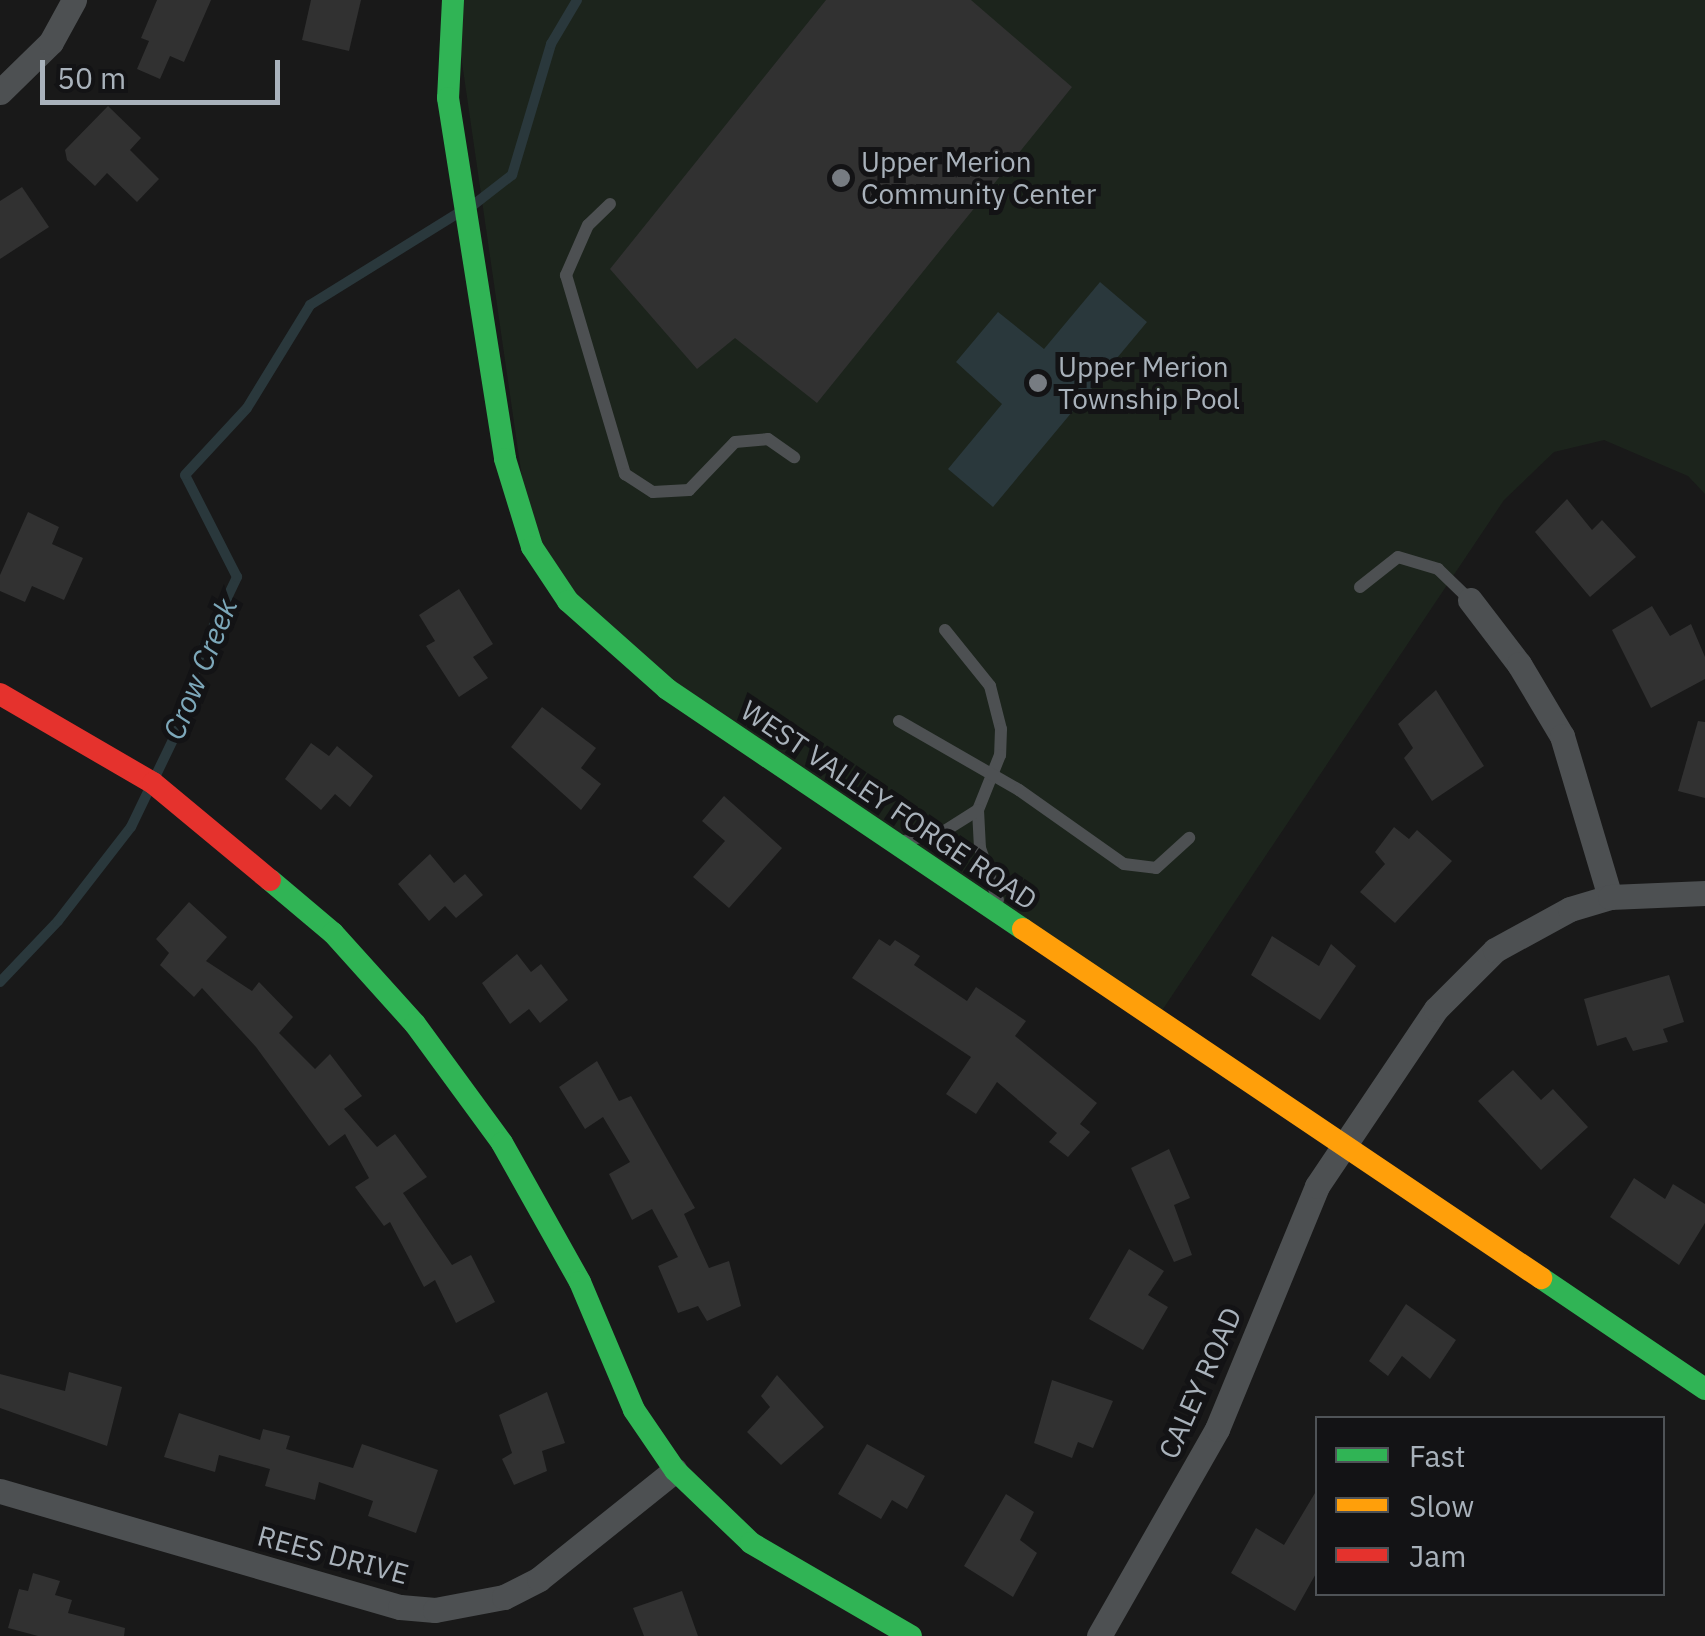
<!DOCTYPE html>
<style>
body{margin:0}
#map{position:relative;width:1705px;height:1636px;overflow:hidden;background:#191919;font-family:"IBM Plex Sans",sans-serif}
div>[style]{position:absolute}
.green>*{inset:0;background:#1c241c}
.water>*{inset:0;background:#2a383c}
.stream>*{height:10px;margin:-5px;padding:0 5px;transform-origin:5px;border-radius:5px;background:#2a383c}
.building>*{inset:0;background:#313131}
.lane>*{height:12px;margin:-6px;padding:0 6px;transform-origin:6px;border-radius:6px;background:#4d5052}
.street>*{height:25px;margin:-12.5px;padding:0 12.5px;transform-origin:12.5px;border-radius:12.5px;background:#4d5052}
.fast>*{height:22px;margin:-11px;padding:0 11px;transform-origin:11px;border-radius:11px;background:#30b455}
.slow>*{height:22px;margin:-11px;padding:0 11px;transform-origin:11px;border-radius:11px;background:#ff9f0a}
.jam>*{height:22px;margin:-11px;padding:0 11px;transform-origin:11px;border-radius:11px;background:#e5322d}
.dots>*{width:28px;height:28px;translate:-50% -50%;box-sizing:border-box;border:5px solid #131315;border-radius:50%}
span{translate:-50% -50%;white-space:nowrap;text-align:center;line-height:1.15;-webkit-text-stroke:10px #131315;paint-order:stroke}
.poi-label{font-size:28px;color:#a9b2bb}
.left{translate:0 -50%;text-align:left}
.street-label{font-size:28px;color:#a9b2bb}
.water-label{font-size:30px;color:#7da8ba;font-style:italic}
.legend{position:absolute;left:1315px;top:1416px;width:350px;height:180px;box-sizing:border-box;background:#131315;border:2px solid #4f5357;margin:0;padding:12px 18px;list-style:none;font-size:30px;color:#a9b2bb}
.legend li{display:flex;align-items:center;gap:20px;height:50px}
.legend b{width:50px;border:2px solid #4f5357}
.scale{position:absolute;left:40px;top:60px;width:240px;height:45px;box-sizing:border-box;border:5px solid #a9b2bb;border-top:0;padding-left:12px;font-size:30px;line-height:35px;white-space:nowrap;color:#a9b2bb;-webkit-text-stroke:8px #131315;paint-order:stroke}
</style>
<div id="map">
<div class="green">
<div style="clip-path:polygon(453px 0,1705px 0,1705px 494px,1688px 476px,1604px 440px,1554px 452px,1504px 500px,1155px 1021px,667px 689px,532px 547px)"></div>
</div>
<div class="water">
<div style="clip-path:polygon(1100px 282px,1147px 322px,993px 507px,948px 469px,1002px 404px,956px 362px,998px 312px,1044px 349px)"></div>
</div>
<div class="stream">
<div style="left:472px;top:206px;width:51px;rotate:-37.8deg"></div>
<div style="left:512px;top:175px;width:137px;rotate:-73.4deg"></div>
<div style="left:551px;top:44px;width:51px;rotate:-59.4deg"></div>
<div style="left:0;top:982px;width:84px;rotate:-46.4deg"></div>
<div style="left:58px;top:921px;width:119px;rotate:-52.2deg"></div>
<div style="left:131px;top:827px;width:122px;rotate:-64.3deg"></div>
<div style="left:184px;top:717px;width:62px;rotate:-76deg"></div>
<div style="left:199px;top:657px;width:89px;rotate:-64.6deg"></div>
<div style="left:237px;top:577px;width:114px;rotate:-117deg"></div>
<div style="left:185px;top:475px;width:91px;rotate:-47.2deg"></div>
<div style="left:247px;top:408px;width:121px;rotate:-58.5deg"></div>
<div style="left:310px;top:305px;width:173px;rotate:-31.8deg"></div>
</div>
<div class="building">
<div style="clip-path:polygon(157px 0,211px 0,184px 62px,170px 56px,160px 79px,137px 69px,149px 41px,141px 38px)"></div>
<div style="clip-path:polygon(311px 0,361px 0,349px 51px,302px 40px)"></div>
<div style="clip-path:polygon(826px 0,971px 0,1072px 87px,817px 403px,735px 338px,697px 369px,610px 269px)"></div>
<div style="clip-path:polygon(108px 106px,141px 138px,130px 150px,159px 179px,137px 202px,107px 173px,95px 186px,67px 160px,65px 150px)"></div>
<div style="clip-path:polygon(22px 187px,49px 227px,0 259px,0 201px)"></div>
<div style="clip-path:polygon(1567px 499px,1592px 530px,1602px 520px,1636px 557px,1590px 597px,1535px 532px)"></div>
<div style="clip-path:polygon(28px 512px,59px 527px,52px 544px,83px 558px,64px 600px,32px 586px,25px 602px,0 591px,0 575px)"></div>
<div style="clip-path:polygon(459px 589px,493px 644px,473px 657px,488px 678px,459px 697px,426px 646px,435px 641px,419px 615px)"></div>
<div style="clip-path:polygon(1652px 606px,1670px 636px,1691px 624px,1705px 657px,1705px 679px,1651px 708px,1612px 630px)"></div>
<div style="clip-path:polygon(1436px 690px,1484px 766px,1432px 801px,1404px 758px,1413px 748px,1398px 724px)"></div>
<div style="clip-path:polygon(542px 707px,596px 748px,581px 768px,601px 784px,581px 810px,511px 747px)"></div>
<div style="clip-path:polygon(1698px 721px,1705px 722px,1705px 798px,1678px 791px)"></div>
<div style="clip-path:polygon(311px 743px,329px 756px,337px 746px,373px 776px,350px 807px,335px 794px,321px 810px,285px 779px)"></div>
<div style="clip-path:polygon(724px 796px,782px 848px,729px 908px,693px 877px,725px 841px,702px 821px)"></div>
<div style="clip-path:polygon(1394px 827px,1409px 839px,1417px 830px,1452px 861px,1395px 923px,1360px 892px,1385px 864px,1375px 852px)"></div>
<div style="clip-path:polygon(430px 854px,454px 883px,465px 874px,483px 895px,456px 918px,445px 906px,429px 921px,398px 884px)"></div>
<div style="clip-path:polygon(189px 902px,227px 937px,206px 961px,252px 991px,259px 982px,293px 1017px,279px 1033px,315px 1069px,330px 1054px,362px 1096px,344px 1109px,377px 1147px,395px 1134px,427px 1177px,403px 1193px,452px 1265px,471px 1255px,495px 1302px,456px 1323px,435px 1280px,424px 1287px,390px 1222px,384px 1226px,355px 1187px,369px 1178px,345px 1134px,329px 1146px,256px 1047px,202px 988px,194px 997px,160px 965px,169px 953px,156px 939px)"></div>
<div style="clip-path:polygon(1272px 936px,1319px 966px,1331px 944px,1356px 966px,1320px 1020px,1251px 975px)"></div>
<div style="clip-path:polygon(879px 939px,890px 946px,895px 940px,920px 956px,914px 965px,967px 1001px,976px 987px,1026px 1021px,1015px 1036px,1097px 1103px,1080px 1124px,1090px 1132px,1068px 1157px,1049px 1142px,1057px 1133px,997px 1082px,976px 1114px,946px 1094px,971px 1057px,852px 978px)"></div>
<div style="clip-path:polygon(517px 954px,531px 972px,541px 964px,568px 1000px,540px 1023px,529px 1009px,510px 1024px,482px 983px)"></div>
<div style="clip-path:polygon(1669px 975px,1684px 1022px,1663px 1029px,1668px 1042px,1633px 1051px,1626px 1037px,1597px 1046px,1584px 999px)"></div>
<div style="clip-path:polygon(597px 1061px,619px 1101px,631px 1096px,695px 1208px,684px 1214px,709px 1268px,729px 1261px,741px 1306px,707px 1321px,698px 1306px,678px 1313px,658px 1266px,678px 1257px,652px 1209px,632px 1220px,609px 1174px,630px 1162px,603px 1117px,585px 1129px,559px 1087px)"></div>
<div style="clip-path:polygon(1513px 1070px,1541px 1100px,1553px 1089px,1588px 1127px,1541px 1170px,1478px 1101px)"></div>
<div style="clip-path:polygon(1169px 1149px,1190px 1198px,1174px 1205px,1192px 1255px,1174px 1262px,1131px 1168px)"></div>
<div style="clip-path:polygon(1634px 1178px,1665px 1199px,1673px 1184px,1705px 1204px,1705px 1223px,1679px 1265px,1610px 1217px)"></div>
<div style="clip-path:polygon(1129px 1249px,1164px 1271px,1148px 1295px,1168px 1307px,1143px 1350px,1089px 1319px)"></div>
<div style="clip-path:polygon(1406px 1304px,1456px 1340px,1430px 1379px,1402px 1356px,1388px 1376px,1369px 1361px)"></div>
<div style="clip-path:polygon(69px 1372px,122px 1387px,107px 1446px,0 1408px,0 1374px,65px 1391px)"></div>
<div style="clip-path:polygon(777px 1375px,824px 1427px,781px 1465px,747px 1432px,770px 1407px,761px 1396px)"></div>
<div style="clip-path:polygon(1052px 1380px,1113px 1401px,1093px 1448px,1078px 1442px,1072px 1458px,1034px 1443px)"></div>
<div style="clip-path:polygon(547px 1392px,565px 1443px,542px 1451px,547px 1471px,514px 1485px,502px 1459px,512px 1453px,499px 1415px)"></div>
<div style="clip-path:polygon(179px 1413px,260px 1440px,263px 1429px,290px 1436px,286px 1449px,353px 1468px,362px 1444px,438px 1470px,416px 1533px,368px 1516px,373px 1501px,319px 1482px,315px 1500px,265px 1486px,270px 1469px,219px 1455px,215px 1472px,164px 1457px)"></div>
<div style="clip-path:polygon(867px 1444px,925px 1476px,907px 1509px,892px 1500px,881px 1519px,838px 1494px)"></div>
<div style="clip-path:polygon(1318px 1488px,1318px 1570px,1295px 1611px,1231px 1573px,1256px 1528px,1284px 1545px)"></div>
<div style="clip-path:polygon(1006px 1494px,1034px 1512px,1020px 1540px,1037px 1553px,1013px 1597px,964px 1566px)"></div>
<div style="clip-path:polygon(33px 1573px,60px 1581px,55px 1595px,72px 1600px,68px 1613px,125px 1628px,124px 1636px,38px 1636px,8px 1628px,19px 1589px,28px 1591px)"></div>
<div style="clip-path:polygon(682px 1591px,698px 1636px,644px 1636px,633px 1608px)"></div>
</div>
<div class="lane">
<div style="left:610px;top:204px;width:30px;rotate:136deg"></div>
<div style="left:588px;top:225px;width:55px;rotate:113.7deg"></div>
<div style="left:566px;top:275px;width:208px;rotate:73.5deg"></div>
<div style="left:625px;top:474px;width:33px;rotate:33deg"></div>
<div style="left:653px;top:492px;width:36px;rotate:-3deg"></div>
<div style="left:689px;top:490px;width:66px;rotate:-46.2deg"></div>
<div style="left:735px;top:442px;width:33px;rotate:-5deg"></div>
<div style="left:768px;top:439px;width:32px;rotate:35deg"></div>
<div style="left:1360px;top:587px;width:48px;rotate:-38.3deg"></div>
<div style="left:1398px;top:557px;width:42px;rotate:16.7deg"></div>
<div style="left:1438px;top:569px;width:45px;rotate:44.1deg"></div>
<div style="left:945px;top:630px;width:72px;rotate:51.2deg"></div>
<div style="left:990px;top:686px;width:44px;rotate:75.7deg"></div>
<div style="left:1001px;top:729px;width:26px;rotate:92deg"></div>
<div style="left:1000px;top:755px;width:59px;rotate:111.8deg"></div>
<div style="left:978px;top:810px;width:38px;rotate:87deg"></div>
<div style="left:980px;top:848px;width:55px;rotate:70.9deg"></div>
<div style="left:899px;top:721px;width:138px;rotate:29.9deg"></div>
<div style="left:1019px;top:790px;width:128px;rotate:35.2deg"></div>
<div style="left:1124px;top:864px;width:32px;rotate:7deg"></div>
<div style="left:1156px;top:868px;width:45px;rotate:-42.3deg"></div>
<div style="left:904px;top:841px;width:40px;rotate:-13deg"></div>
<div style="left:943px;top:832px;width:41px;rotate:-32.2deg"></div>
</div>
<div class="street">
<div style="left:0;top:92px;width:71px;rotate:-44.4deg"></div>
<div style="left:51px;top:42px;width:48px;rotate:-61.3deg"></div>
<div style="left:1470px;top:600px;width:81px;rotate:52.6deg"></div>
<div style="left:1519px;top:664px;width:84px;rotate:59.2deg"></div>
<div style="left:1562px;top:736px;width:168px;rotate:73.4deg"></div>
<div style="left:0;top:1491px;width:416px;rotate:16.2deg"></div>
<div style="left:400px;top:1607px;width:35px;rotate:5deg"></div>
<div style="left:435px;top:1610px;width:70px;rotate:-10.7deg"></div>
<div style="left:504px;top:1597px;width:39px;rotate:-27deg"></div>
<div style="left:539px;top:1579px;width:174px;rotate:-38.7deg"></div>
<div style="left:1099px;top:1636px;width:238px;rotate:-60.3deg"></div>
<div style="left:1217px;top:1429px;width:263px;rotate:-67.6deg"></div>
<div style="left:1317px;top:1186px;width:213px;rotate:-56.1deg"></div>
<div style="left:1436px;top:1009px;width:83px;rotate:-45deg"></div>
<div style="left:1495px;top:950px;width:85px;rotate:-28.7deg"></div>
<div style="left:1570px;top:909px;width:42px;rotate:-16.7deg"></div>
<div style="left:1610px;top:897px;width:95px;rotate:-2.4deg"></div>
</div>
<div class="fast">
<div style="left:453px;top:0;width:98px;rotate:92.9deg"></div>
<div style="left:448px;top:98px;width:365px;rotate:81deg"></div>
<div style="left:505px;top:459px;width:92px;rotate:72.9deg"></div>
<div style="left:532px;top:547px;width:65px;rotate:56.3deg"></div>
<div style="left:568px;top:601px;width:132px;rotate:41.6deg"></div>
<div style="left:667px;top:689px;width:429px;rotate:34deg"></div>
<div style="left:270px;top:880px;width:82px;rotate:40.1deg"></div>
<div style="left:333px;top:933px;width:122px;rotate:48deg"></div>
<div style="left:415px;top:1024px;width:147px;rotate:53.8deg"></div>
<div style="left:502px;top:1143px;width:159px;rotate:60.7deg"></div>
<div style="left:580px;top:1282px;width:139px;rotate:67.1deg"></div>
<div style="left:634px;top:1410px;width:73px;rotate:55.7deg"></div>
<div style="left:675px;top:1470px;width:105px;rotate:43.8deg"></div>
<div style="left:751px;top:1543px;width:185px;rotate:30.2deg"></div>
<div style="left:1541px;top:1278px;width:198px;rotate:34.1deg"></div>
</div>
<div class="slow">
<div style="left:1023px;top:929px;width:625px;rotate:33.97deg"></div>
</div>
<div class="jam">
<div style="left:0;top:694px;width:177px;rotate:30.2deg"></div>
<div style="left:153px;top:783px;width:152px;rotate:39.7deg"></div>
</div>
<div class="dots">
<div style="left:841px;top:178px;background:#777c82"></div>
<div style="left:1038px;top:383px;background:#777c82"></div>
</div>
<div class="poi-label">
<span class="left" style="left:861px;top:178px">Upper Merion<br>Community Center</span>
<span class="left" style="left:1058px;top:383px">Upper Merion<br>Township Pool</span>
</div>
<div class="street-label">
<span style="left:889px;top:805px;rotate:34deg">WEST VALLEY FORGE ROAD</span>
<span style="left:1200px;top:1383px;rotate:-66deg">CALEY ROAD</span>
<span style="left:333px;top:1555px;rotate:15deg">REES DRIVE</span>
</div>
<div class="water-label">
<span style="left:200px;top:669px;rotate:-68deg">Crow Creek</span>
</div>
<ul class="legend">
<li><b style="height:12px;background:#30b455"></b>Fast</li>
<li><b style="height:12px;background:#ff9f0a"></b>Slow</li>
<li><b style="height:12px;background:#e5322d"></b>Jam</li>
</ul>
<div class="scale">50 m</div>
</div>
